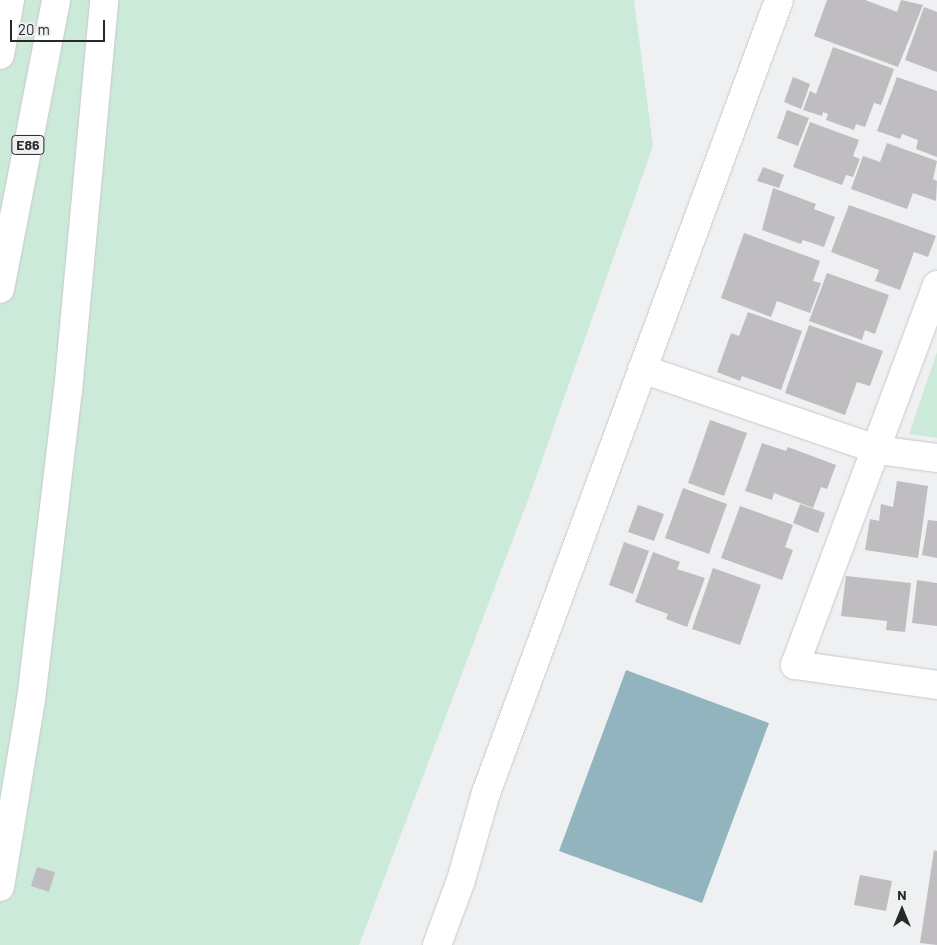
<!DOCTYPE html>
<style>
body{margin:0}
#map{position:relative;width:937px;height:945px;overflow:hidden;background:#eef0f2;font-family:Barlow,sans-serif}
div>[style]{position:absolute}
.green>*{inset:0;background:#ccead9}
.water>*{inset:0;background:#91b4be}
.building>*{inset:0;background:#bfbdbf}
.roads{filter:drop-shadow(0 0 1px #c7c9cb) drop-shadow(0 0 1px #c7c9cb)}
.minor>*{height:28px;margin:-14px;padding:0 14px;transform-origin:14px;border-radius:14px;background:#fff}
.tertiary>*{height:28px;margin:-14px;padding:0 14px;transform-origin:14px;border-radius:14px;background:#fff}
.motorway>*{height:28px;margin:-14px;padding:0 14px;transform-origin:14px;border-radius:14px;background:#fff}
span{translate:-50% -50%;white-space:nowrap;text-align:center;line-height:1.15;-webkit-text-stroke:5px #eef0f2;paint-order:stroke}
.shield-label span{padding:1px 4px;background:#eef0f2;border:1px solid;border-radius:4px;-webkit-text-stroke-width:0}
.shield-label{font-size:14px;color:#282929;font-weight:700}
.north{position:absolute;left:877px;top:885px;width:50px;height:50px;-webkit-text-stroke:4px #eef0f2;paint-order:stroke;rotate:0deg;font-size:14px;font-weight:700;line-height:20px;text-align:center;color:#282929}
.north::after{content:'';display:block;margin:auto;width:18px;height:22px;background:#282929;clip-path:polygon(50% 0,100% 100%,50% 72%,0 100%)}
.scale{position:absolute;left:10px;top:20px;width:95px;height:22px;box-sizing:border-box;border:2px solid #282929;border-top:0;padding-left:6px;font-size:15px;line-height:18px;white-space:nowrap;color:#282929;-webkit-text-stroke:4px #eef0f2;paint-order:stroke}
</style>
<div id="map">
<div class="green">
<div style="clip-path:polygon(0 0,634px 0,653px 146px,529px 497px,359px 945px,0 945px)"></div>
<div style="clip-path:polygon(937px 352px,937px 438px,909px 434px)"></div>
</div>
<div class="water">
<div style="clip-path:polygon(626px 670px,769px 723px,702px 903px,559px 851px)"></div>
</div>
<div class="building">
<div style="clip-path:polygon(827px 0,865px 0,897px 12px,901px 0,923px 5px,898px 67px,814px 36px)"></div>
<div style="clip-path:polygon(924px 7px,937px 12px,937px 72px,905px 60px)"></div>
<div style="clip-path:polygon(833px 47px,894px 69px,881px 105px,874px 103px,865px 127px,856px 124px,854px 130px,826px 120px,828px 114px,823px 112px,822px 116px,803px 110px,810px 91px,816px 94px)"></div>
<div style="clip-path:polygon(793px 77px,810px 84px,801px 109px,784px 102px)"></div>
<div style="clip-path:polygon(897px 77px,937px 91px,937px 157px,916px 149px,918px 140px,902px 134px,900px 139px,877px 131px)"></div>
<div style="clip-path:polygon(787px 110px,809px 118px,798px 146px,777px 138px)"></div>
<div style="clip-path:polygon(810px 122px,859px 140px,853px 156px,860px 159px,853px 177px,846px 175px,842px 185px,793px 167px)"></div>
<div style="clip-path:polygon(887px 143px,937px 161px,933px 179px,937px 181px,936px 201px,913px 193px,907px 209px,851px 189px,863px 156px,880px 162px)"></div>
<div style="clip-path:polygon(763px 167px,784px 175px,779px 188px,757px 181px)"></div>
<div style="clip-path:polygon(773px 188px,816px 204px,814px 209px,835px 217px,824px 247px,803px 240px,801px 244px,762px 230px)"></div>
<div style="clip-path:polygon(849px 205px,936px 236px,928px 257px,914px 252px,900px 290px,875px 281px,879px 270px,831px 252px)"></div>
<div style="clip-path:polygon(744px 233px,820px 261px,813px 281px,821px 283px,810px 313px,777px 301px,771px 317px,721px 298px)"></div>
<div style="clip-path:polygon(827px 273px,889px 295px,875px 334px,865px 330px,862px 340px,809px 321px)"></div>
<div style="clip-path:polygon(748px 312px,802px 331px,781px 390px,742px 376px,740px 381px,717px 372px,731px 333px,739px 336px)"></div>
<div style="clip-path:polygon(809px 325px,883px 351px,870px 386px,857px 382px,845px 415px,785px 393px)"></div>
<div style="clip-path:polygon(710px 420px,747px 433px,724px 496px,688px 483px)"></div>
<div style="clip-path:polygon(762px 443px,786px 451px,788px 447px,836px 465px,827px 489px,821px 487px,813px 508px,774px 493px,772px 500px,745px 491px)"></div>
<div style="clip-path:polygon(897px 481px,928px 486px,918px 558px,865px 550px,870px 519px,879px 521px,881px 504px,893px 507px)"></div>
<div style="clip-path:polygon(683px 488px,727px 504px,709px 554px,665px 538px)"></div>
<div style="clip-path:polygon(800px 504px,825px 513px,818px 533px,793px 523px)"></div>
<div style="clip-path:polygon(638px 505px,664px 514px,654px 541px,628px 532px)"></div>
<div style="clip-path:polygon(740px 506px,793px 525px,785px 547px,793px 550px,782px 580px,721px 558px)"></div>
<div style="clip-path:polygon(928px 520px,937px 521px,937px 558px,922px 555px)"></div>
<div style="clip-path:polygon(624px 542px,649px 551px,633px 594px,609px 585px)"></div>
<div style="clip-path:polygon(653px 552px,680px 562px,677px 569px,705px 578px,687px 627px,666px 619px,668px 614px,635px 602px)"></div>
<div style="clip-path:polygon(713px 568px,761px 585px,740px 645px,692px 629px)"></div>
<div style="clip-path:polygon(846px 576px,911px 583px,905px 632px,886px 630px,887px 621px,841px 616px)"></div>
<div style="clip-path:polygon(917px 580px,937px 583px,937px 626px,912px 623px)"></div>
<div style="clip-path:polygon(934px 850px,937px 851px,937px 945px,920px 943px)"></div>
<div style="clip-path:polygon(37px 867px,55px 872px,49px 892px,31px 886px)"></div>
<div style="clip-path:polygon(860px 875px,892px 881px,886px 911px,854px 905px)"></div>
</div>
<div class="roads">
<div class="minor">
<div style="left:937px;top:285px;width:406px;rotate:110.5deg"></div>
<div style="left:795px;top:665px;width:143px;rotate:8deg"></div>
<div style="left:642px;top:369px;width:250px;rotate:18.9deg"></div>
<div style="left:878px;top:450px;width:60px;rotate:7.7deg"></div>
</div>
<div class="tertiary">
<div style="left:437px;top:945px;width:69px;rotate:-69.7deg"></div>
<div style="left:461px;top:880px;width:91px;rotate:-74deg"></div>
<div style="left:486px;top:793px;width:845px;rotate:-69.72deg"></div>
</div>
<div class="motorway">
<div style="left:0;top:55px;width:56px;rotate:-79.7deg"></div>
<div style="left:0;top:289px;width:294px;rotate:-79deg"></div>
<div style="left:0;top:887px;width:190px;rotate:-80.6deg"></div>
<div style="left:31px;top:700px;width:311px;rotate:-83.2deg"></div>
<div style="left:68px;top:391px;width:393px;rotate:-84.7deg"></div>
</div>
</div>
<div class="shield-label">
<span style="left:28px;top:145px">E86</span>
</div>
<div class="north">N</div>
<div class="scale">20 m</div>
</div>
